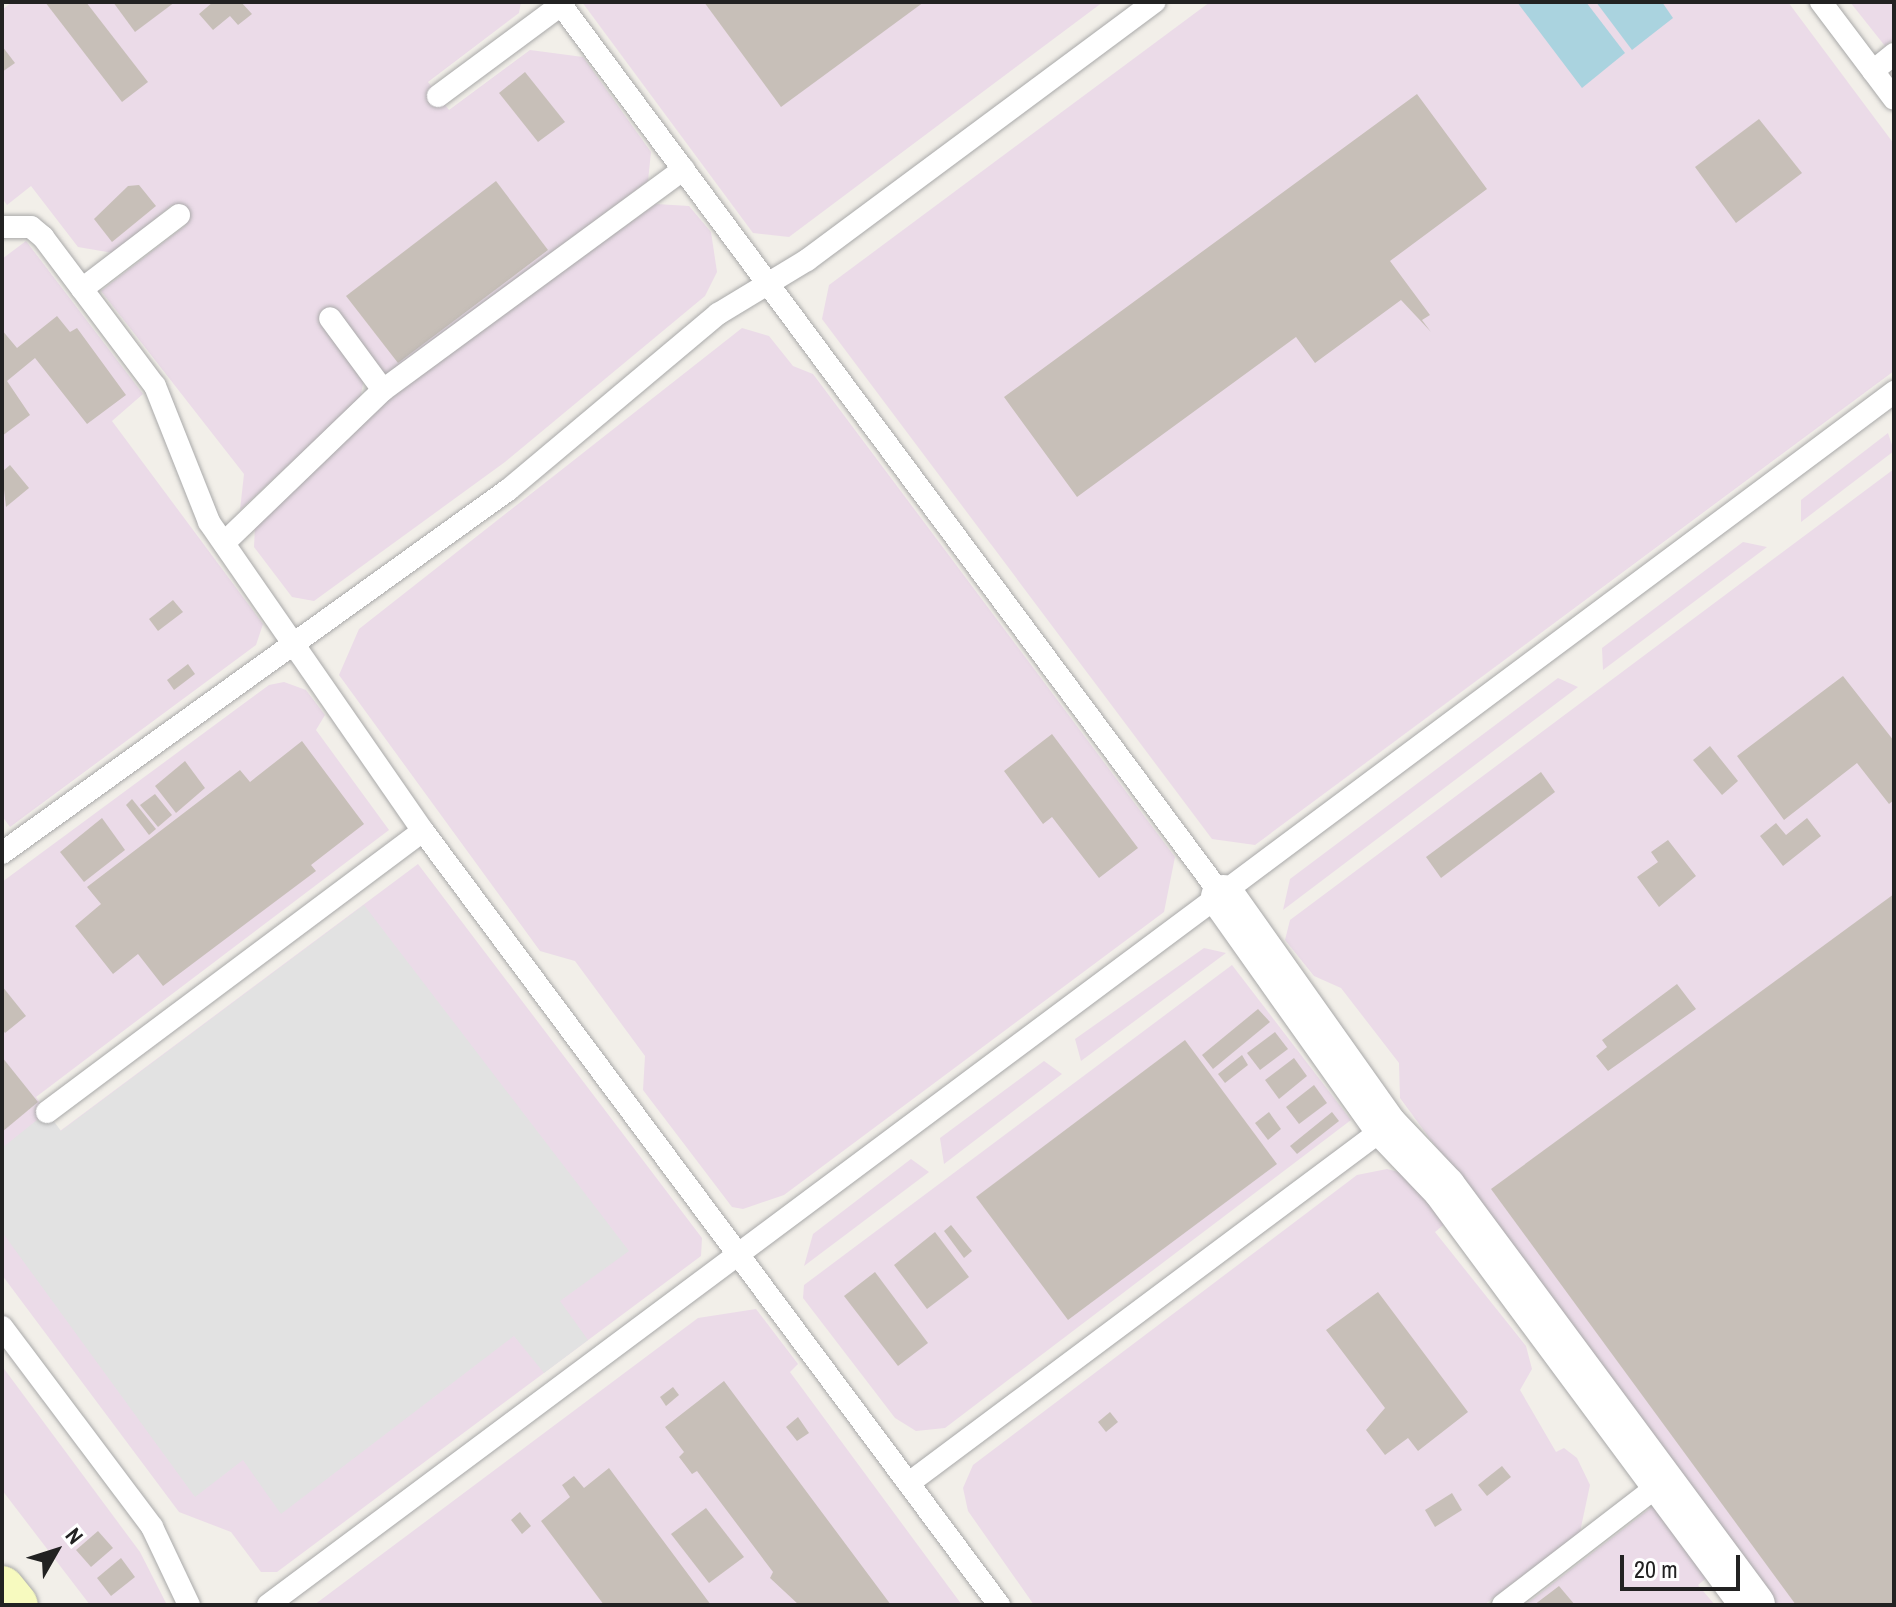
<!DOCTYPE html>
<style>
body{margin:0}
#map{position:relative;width:1896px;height:1607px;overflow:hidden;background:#f2efe9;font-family:"Archivo Narrow",sans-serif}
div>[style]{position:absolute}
.industrial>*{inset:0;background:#ebdbe8}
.parking>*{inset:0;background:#e2e2e2}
.water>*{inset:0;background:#aad3df}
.building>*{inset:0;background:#c7bfb8}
.roads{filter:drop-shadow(0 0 2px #a9a9a9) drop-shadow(0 0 2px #a9a9a9)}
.service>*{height:22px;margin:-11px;padding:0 11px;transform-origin:11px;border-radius:11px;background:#fff}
.minor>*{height:44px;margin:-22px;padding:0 22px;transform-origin:22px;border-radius:22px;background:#fff}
.secondary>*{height:44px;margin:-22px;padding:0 22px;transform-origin:22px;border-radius:22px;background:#f7fabf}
span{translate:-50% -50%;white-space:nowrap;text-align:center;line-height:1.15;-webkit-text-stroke:6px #fff;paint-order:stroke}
.frame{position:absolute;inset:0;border:4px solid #222;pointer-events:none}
.north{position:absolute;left:16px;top:1511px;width:80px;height:80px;-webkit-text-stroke:6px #fff;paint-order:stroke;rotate:51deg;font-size:22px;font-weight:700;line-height:32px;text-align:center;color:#222}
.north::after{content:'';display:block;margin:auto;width:28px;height:36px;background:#222;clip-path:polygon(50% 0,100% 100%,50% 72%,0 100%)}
.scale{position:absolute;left:1620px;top:1555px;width:120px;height:36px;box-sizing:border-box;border:4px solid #222;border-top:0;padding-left:10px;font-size:24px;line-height:28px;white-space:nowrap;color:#222;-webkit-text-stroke:6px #fff;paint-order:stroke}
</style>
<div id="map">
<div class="industrial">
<div style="clip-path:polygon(12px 2px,521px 2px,519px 13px,428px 82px,449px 110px,530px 50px,583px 57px,651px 152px,648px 181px,384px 377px,364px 379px,360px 399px,240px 510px,244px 474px,101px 291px,186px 225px,172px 205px,113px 253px,78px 247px,31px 186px,7px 205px,2px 198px,2px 10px)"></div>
<div style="clip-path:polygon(582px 2px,1103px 2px,789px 237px,753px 233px)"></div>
<div style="clip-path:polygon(1210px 2px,1788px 2px,1894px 144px,1894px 371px,1255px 845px,1212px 839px,822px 319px,829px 285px)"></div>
<div style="clip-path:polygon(1850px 2px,1894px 2px,1894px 39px,1885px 46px)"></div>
<div style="clip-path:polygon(656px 204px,689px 206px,711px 232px,717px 272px,705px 296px,505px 462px,314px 601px,292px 597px,254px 547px,255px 526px,397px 390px)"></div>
<div style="clip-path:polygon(26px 241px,143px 394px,112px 421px,263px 624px,256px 645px,10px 827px,2px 816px,2px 259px)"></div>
<div style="clip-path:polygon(742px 328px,769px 336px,793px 366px,813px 374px,1175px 857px,1164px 912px,784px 1195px,743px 1209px,732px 1207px,643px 1090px,645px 1056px,575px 961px,540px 951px,339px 675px,359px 629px)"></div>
<div style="clip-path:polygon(1888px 433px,1894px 451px,1801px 522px,1801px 500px)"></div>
<div style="clip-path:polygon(1894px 469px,1894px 1605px,1773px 1605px,1400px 1098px,1399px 1063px,1341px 988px,1314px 976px,1285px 940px,1290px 920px)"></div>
<div style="clip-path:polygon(1743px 542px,1767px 547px,1603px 670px,1602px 648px)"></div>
<div style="clip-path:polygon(1558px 678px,1578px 687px,1283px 910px,1290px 879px)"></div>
<div style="clip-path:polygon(284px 682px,306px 690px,325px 715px,316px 730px,389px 830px,36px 1097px,60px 1131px,418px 864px,702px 1238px,701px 1256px,277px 1572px,261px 1572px,231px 1532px,179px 1512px,2px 1275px,2px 882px,269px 685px)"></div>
<div style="clip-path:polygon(1204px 948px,1226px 953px,1081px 1061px,1075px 1039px)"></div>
<div style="clip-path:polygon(1232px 965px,1351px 1120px,945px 1428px,916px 1431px,895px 1418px,803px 1298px,804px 1285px)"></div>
<div style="clip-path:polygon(1044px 1061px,1062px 1074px,944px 1164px,940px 1138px)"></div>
<div style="clip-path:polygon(911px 1159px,929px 1172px,804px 1266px,813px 1234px)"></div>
<div style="clip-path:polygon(1387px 1169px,1402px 1173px,1447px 1222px,1435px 1232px,1526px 1346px,1532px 1369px,1520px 1390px,1556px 1452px,1564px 1448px,1577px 1458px,1590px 1485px,1580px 1532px,1484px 1605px,1034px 1605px,968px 1511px,963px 1488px,973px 1465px,1357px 1175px)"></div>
<div style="clip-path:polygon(756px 1309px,798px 1364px,790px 1372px,962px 1605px,314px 1605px,698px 1318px)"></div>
<div style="clip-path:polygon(2px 1366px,140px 1552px,167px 1605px,90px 1605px,2px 1490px)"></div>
<div style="clip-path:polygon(1657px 1503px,1709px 1576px,1698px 1585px,1715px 1605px,1525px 1605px)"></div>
</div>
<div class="parking">
<div style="clip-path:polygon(364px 905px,629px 1251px,560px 1301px,588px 1340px,544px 1373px,514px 1336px,281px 1514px,243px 1460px,195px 1497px,2px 1232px,2px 1148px,47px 1112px,61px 1131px)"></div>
</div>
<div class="water">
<div style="clip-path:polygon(1517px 2px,1586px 2px,1625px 53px,1582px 88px)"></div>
<div style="clip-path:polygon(1596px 2px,1662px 2px,1673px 18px,1632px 50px)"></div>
</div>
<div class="building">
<div style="clip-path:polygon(45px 2px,86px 2px,148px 82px,122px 102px)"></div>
<div style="clip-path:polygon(113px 2px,175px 2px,135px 32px)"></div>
<div style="clip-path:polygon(213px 2px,241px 2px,252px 14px,238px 25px,230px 16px,213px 30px,199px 14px)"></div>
<div style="clip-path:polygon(704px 2px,924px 2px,781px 107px)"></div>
<div style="clip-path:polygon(2px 46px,15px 63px,2px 72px)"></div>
<div style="clip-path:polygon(525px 72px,565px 122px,538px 142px,499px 93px)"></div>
<div style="clip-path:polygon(1417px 94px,1487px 189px,1390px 261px,1430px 315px,1422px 320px,1431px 332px,1401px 300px,1315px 363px,1296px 337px,1077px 497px,1004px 397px)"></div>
<div style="clip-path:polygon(1759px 119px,1802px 173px,1736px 223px,1695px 167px)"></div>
<div style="clip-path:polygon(496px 181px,548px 250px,398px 363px,346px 296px)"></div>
<div style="clip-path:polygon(139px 185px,156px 206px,112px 242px,94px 219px,128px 186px)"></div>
<div style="clip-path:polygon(57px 316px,70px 332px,77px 328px,126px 395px,87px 424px,35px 358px,7px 381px,30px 415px,2px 436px,2px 330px,17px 348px)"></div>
<div style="clip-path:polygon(10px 465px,29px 488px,6px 507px,2px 472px)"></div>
<div style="clip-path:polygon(173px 600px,183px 612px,158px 631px,149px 619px)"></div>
<div style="clip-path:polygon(188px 664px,195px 674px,174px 690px,167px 680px)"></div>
<div style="clip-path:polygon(1843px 676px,1894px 741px,1894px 800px,1889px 804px,1857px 763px,1784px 820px,1737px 756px)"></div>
<div style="clip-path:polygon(1052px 734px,1138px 848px,1099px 878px,1052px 817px,1043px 824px,1004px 771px)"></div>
<div style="clip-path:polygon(302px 741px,364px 824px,311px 865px,316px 871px,163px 986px,138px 954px,113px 974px,75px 926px,101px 904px,87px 887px,240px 770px,250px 782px)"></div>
<div style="clip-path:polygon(1710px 746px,1738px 781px,1722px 795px,1693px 760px)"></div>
<div style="clip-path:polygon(185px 761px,205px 788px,176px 813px,155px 786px)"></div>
<div style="clip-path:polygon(1541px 772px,1555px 792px,1441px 878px,1426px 857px)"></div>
<div style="clip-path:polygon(155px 794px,172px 815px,158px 827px,140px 805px)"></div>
<div style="clip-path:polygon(132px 799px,156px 829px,149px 835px,126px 805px)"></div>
<div style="clip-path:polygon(102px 818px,125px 850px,84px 882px,60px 852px)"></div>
<div style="clip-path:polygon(1807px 818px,1821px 836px,1783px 866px,1760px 836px,1776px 823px,1786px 835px)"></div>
<div style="clip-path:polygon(1668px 840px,1696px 876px,1659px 907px,1637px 877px,1658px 862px,1651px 852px)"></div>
<div style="clip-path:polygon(1894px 894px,1894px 1605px,1796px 1605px,1491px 1189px)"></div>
<div style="clip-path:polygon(1677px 984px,1696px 1009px,1608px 1071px,1596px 1056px,1607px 1047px,1602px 1040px)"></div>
<div style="clip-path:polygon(2px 986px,26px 1016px,5px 1033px,2px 1029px)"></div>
<div style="clip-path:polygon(1258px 1009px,1270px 1022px,1213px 1069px,1202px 1055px)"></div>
<div style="clip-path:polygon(1275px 1032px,1288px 1049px,1260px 1070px,1247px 1053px)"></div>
<div style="clip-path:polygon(1185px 1040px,1277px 1164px,1068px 1320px,976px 1197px)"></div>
<div style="clip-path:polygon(1242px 1055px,1248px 1065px,1225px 1083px,1218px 1074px)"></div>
<div style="clip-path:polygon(2px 1057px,38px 1102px,2px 1132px)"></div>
<div style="clip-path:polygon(1294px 1058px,1307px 1076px,1279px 1099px,1265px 1080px)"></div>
<div style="clip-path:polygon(1314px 1085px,1327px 1103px,1299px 1124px,1286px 1107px)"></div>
<div style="clip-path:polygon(1269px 1112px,1281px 1129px,1268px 1140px,1255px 1123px)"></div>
<div style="clip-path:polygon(1332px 1112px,1339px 1121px,1297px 1154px,1290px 1146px)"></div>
<div style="clip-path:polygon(951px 1225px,972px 1251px,964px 1258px,944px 1231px)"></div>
<div style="clip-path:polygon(935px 1232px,969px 1277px,927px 1309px,894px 1265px)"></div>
<div style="clip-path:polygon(875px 1272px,928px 1343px,898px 1366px,844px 1296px)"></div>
<div style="clip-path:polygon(1378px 1292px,1468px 1412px,1418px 1451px,1408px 1438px,1385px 1455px,1366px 1430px,1385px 1408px,1326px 1330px)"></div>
<div style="clip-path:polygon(724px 1381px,891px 1605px,799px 1605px,770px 1578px,773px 1572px,697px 1471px,692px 1474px,679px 1457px,684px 1452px,665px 1427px)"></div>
<div style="clip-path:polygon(673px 1387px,679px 1395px,666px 1406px,660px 1397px)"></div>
<div style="clip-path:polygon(1110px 1412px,1118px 1422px,1106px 1432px,1098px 1422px)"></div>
<div style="clip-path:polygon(798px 1417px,809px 1433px,797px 1441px,786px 1427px)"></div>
<div style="clip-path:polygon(1502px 1466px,1511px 1477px,1487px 1496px,1478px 1485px)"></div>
<div style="clip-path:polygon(609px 1468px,711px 1605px,604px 1605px,541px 1521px,570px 1497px,562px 1485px,574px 1476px,584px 1488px)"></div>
<div style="clip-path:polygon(1452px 1493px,1462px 1510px,1435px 1527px,1425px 1510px)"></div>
<div style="clip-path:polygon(706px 1508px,744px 1557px,709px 1583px,671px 1534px)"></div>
<div style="clip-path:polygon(520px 1512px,531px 1526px,522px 1534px,511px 1520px)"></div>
<div style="clip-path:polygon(98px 1531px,113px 1548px,91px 1567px,76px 1550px)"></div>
<div style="clip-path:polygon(121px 1558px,135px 1577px,111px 1596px,97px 1578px)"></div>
<div style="clip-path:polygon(1559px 1586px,1575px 1605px,1534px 1605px)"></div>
</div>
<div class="roads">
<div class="service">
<div style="left:559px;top:2px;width:1114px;rotate:53.43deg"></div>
<div style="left:1821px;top:2px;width:121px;rotate:53deg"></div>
<div style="left:1873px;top:71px;width:27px;rotate:-39deg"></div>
<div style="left:438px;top:96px;width:153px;rotate:-36.5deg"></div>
<div style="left:2px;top:227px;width:29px"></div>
<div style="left:31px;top:227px;width:16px;rotate:40deg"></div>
<div style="left:43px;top:237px;width:186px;rotate:53.1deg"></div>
<div style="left:155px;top:386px;width:146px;rotate:68.3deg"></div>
<div style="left:209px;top:522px;width:376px;rotate:55.3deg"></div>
<div style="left:423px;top:831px;width:965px;rotate:53.34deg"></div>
<div style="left:82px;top:289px;width:122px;rotate:-37.3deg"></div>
<div style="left:383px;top:390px;width:373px;rotate:-36.3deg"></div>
<div style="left:224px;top:543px;width:221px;rotate:-43.9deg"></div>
<div style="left:383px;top:390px;width:89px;rotate:-126.4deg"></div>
<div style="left:2px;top:853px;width:623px;rotate:-35.66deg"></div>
<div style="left:508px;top:490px;width:274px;rotate:-40deg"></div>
<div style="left:718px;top:314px;width:104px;rotate:-31.2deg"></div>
<div style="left:807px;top:260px;width:433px;rotate:-36.6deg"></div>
<div style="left:47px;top:1112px;width:469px;rotate:-36.8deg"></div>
<div style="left:2px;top:1327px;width:250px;rotate:53.1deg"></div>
<div style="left:152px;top:1527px;width:86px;rotate:64.6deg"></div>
<div style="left:909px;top:1483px;width:595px;rotate:-36.74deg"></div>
<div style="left:268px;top:1605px;width:2029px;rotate:-36.72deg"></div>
<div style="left:1503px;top:1605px;width:203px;rotate:-37.6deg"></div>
</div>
<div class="minor">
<div style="left:1223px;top:897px;width:282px;rotate:54.7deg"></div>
<div style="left:1386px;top:1127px;width:84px;rotate:46.4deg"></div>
<div style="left:1444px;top:1188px;width:519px;rotate:53.46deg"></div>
</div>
<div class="secondary">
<div style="left:2px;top:1588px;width:22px;rotate:51deg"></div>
</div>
</div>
<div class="frame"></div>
<div class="north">N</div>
<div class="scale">20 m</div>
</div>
